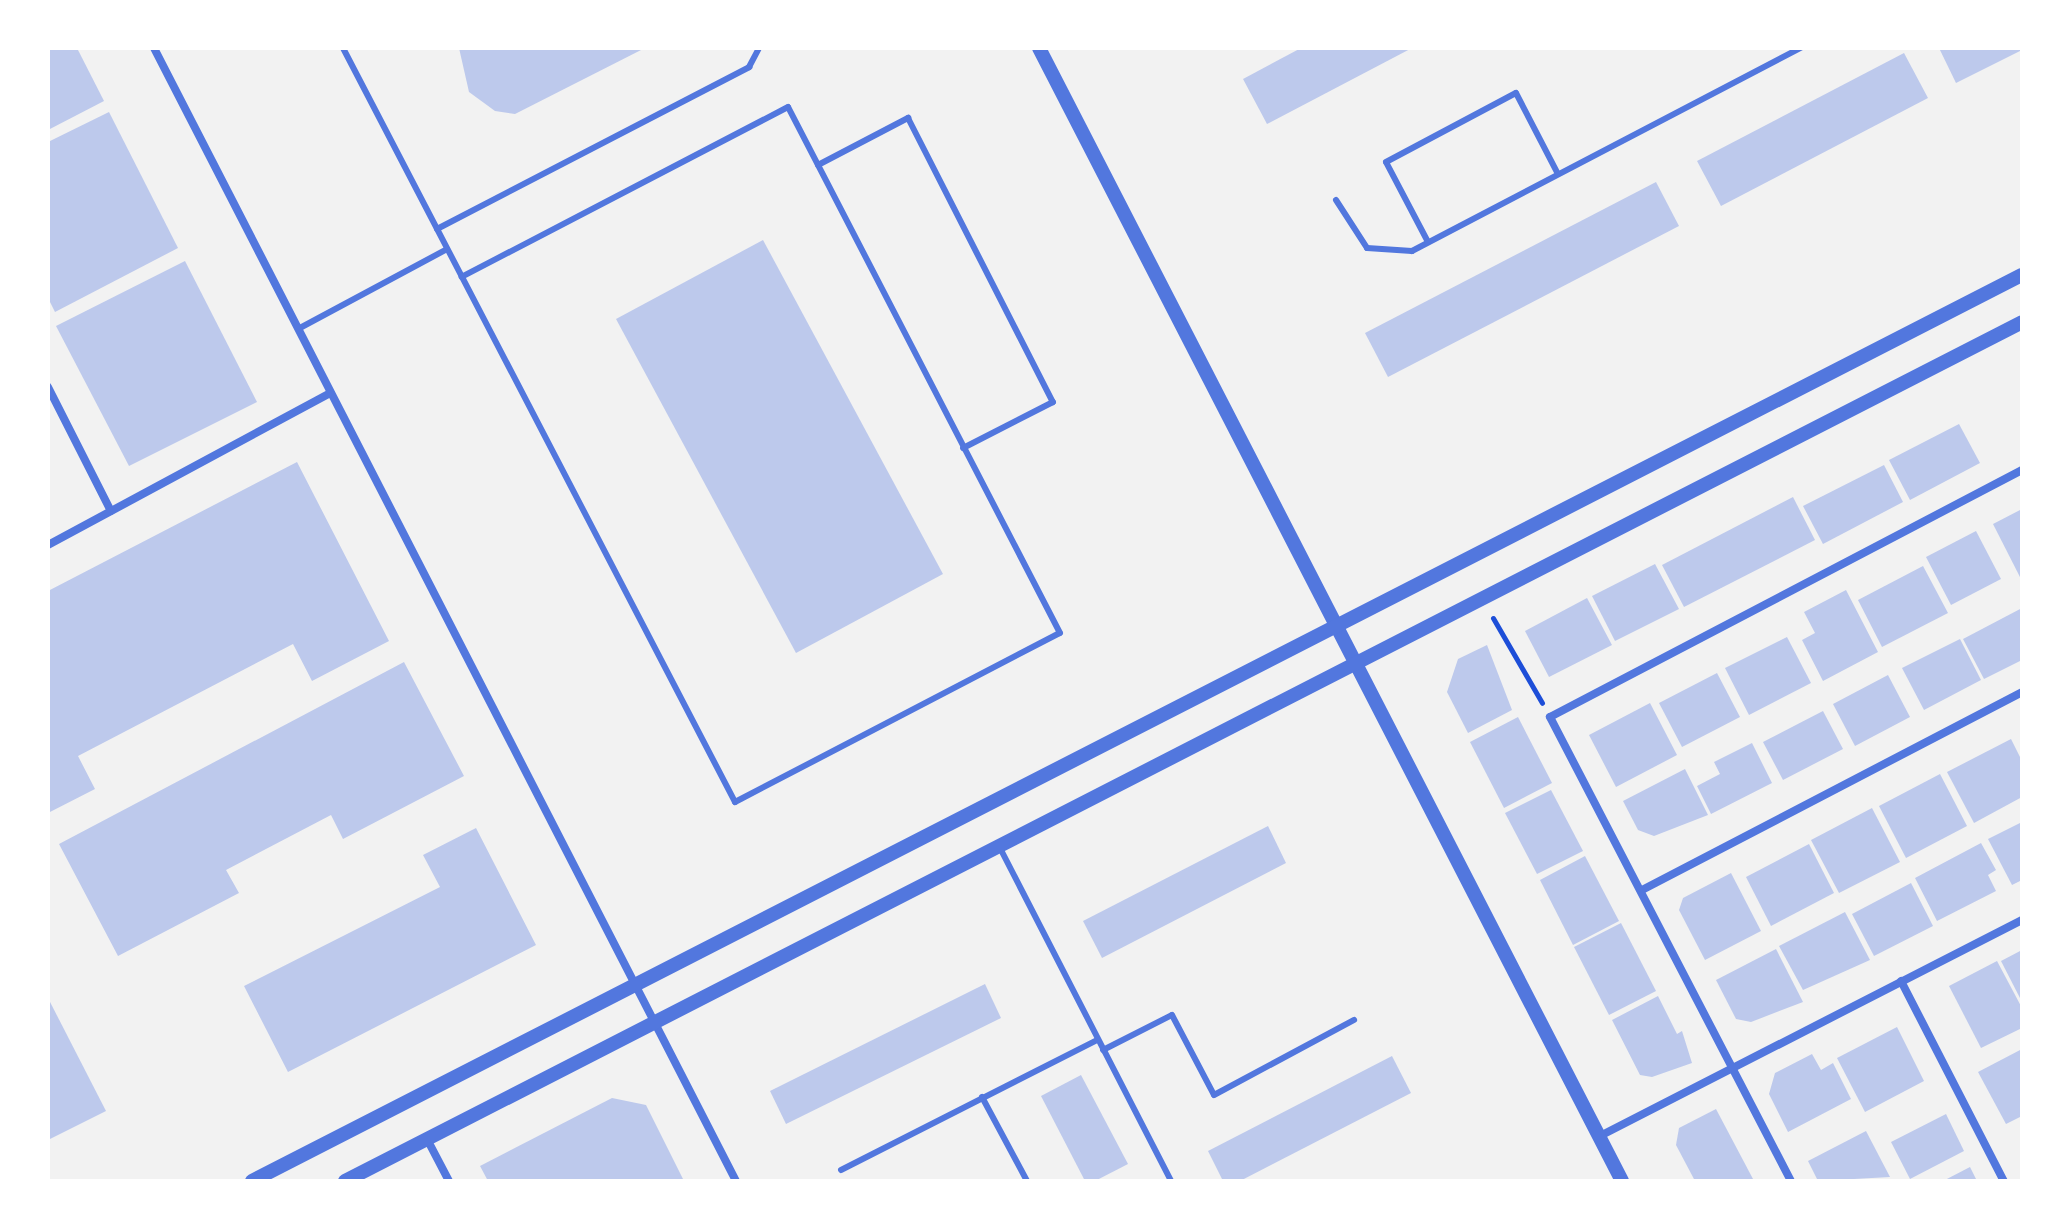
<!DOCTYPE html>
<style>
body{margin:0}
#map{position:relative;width:2070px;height:1229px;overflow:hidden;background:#f2f2f2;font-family:Overpass,sans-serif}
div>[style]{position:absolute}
.building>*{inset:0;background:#bdc9ec}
.path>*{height:5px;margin:-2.5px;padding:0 2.5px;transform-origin:2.5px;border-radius:2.5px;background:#1d4ed8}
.service>*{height:6px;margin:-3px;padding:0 3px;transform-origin:3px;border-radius:3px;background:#5277de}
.minor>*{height:8px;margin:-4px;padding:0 4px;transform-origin:4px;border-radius:4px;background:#5277de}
.tertiary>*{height:14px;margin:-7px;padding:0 7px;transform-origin:7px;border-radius:7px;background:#5277de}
span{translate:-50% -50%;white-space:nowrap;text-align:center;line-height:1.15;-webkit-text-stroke:6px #fff;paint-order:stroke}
.frame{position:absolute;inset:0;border:50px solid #fff;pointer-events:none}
</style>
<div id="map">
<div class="building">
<div style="clip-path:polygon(48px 48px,77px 48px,104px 101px,48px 130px)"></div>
<div style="clip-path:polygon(459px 48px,645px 48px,515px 114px,495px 111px,469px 92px)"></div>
<div style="clip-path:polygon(1301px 48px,1412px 48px,1267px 124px,1243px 79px)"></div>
<div style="clip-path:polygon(1939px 48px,2022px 48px,2022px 50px,1956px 83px)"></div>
<div style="clip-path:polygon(1904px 53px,1928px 98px,1721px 206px,1697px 161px)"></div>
<div style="clip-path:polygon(109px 112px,178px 248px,55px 312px,48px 298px,48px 142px)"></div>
<div style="clip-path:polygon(1656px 182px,1679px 226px,1388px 377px,1365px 333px)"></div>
<div style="clip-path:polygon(763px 240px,943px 574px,796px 653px,616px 319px)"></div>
<div style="clip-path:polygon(185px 261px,257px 402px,129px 466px,56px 326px)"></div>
<div style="clip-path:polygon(1959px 424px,1980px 463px,1910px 500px,1889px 460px)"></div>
<div style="clip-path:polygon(297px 462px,389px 641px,312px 681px,293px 644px,78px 756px,95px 789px,48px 813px,48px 591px)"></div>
<div style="clip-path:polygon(1884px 465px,1903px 502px,1823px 544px,1803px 506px)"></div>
<div style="clip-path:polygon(1793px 497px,1815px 540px,1684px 607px,1662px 565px)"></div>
<div style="clip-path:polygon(2022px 509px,2022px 581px,1993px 524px)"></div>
<div style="clip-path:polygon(1976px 531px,2001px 579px,1951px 605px,1926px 557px)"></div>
<div style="clip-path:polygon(1655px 564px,1679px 609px,1615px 641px,1592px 596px)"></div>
<div style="clip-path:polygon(1923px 566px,1948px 613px,1882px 647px,1858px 600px)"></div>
<div style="clip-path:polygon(1846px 590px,1878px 652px,1823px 681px,1802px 640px,1815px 633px,1804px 612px)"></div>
<div style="clip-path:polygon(1587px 598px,1612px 645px,1549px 677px,1525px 631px)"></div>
<div style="clip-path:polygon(2022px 608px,2022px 660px,1984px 679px,1963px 639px)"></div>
<div style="clip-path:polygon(1787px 637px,1811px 683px,1749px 715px,1725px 668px)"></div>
<div style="clip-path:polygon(1960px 639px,1981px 680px,1924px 710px,1902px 668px)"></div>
<div style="clip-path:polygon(1487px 645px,1512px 710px,1468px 733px,1447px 692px,1458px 659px)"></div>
<div style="clip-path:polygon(404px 662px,464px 776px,343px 839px,331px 815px,226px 870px,239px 893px,118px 956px,59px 844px)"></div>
<div style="clip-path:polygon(1717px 673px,1740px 717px,1682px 747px,1659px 703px)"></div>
<div style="clip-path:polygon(1888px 675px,1910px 717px,1855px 746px,1833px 704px)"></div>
<div style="clip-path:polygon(1650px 703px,1677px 755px,1616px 787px,1589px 735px)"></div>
<div style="clip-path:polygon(1823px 711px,1843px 749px,1783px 780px,1763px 742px)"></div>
<div style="clip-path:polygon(1518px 717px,1552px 783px,1504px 808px,1470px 742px)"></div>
<div style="clip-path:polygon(2011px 739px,2022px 761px,2022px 797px,1974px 823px,1947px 772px)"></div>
<div style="clip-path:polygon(1752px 743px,1772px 783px,1711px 814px,1697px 786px,1720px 774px,1714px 762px)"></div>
<div style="clip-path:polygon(1685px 769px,1708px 815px,1654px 836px,1638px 830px,1623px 801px)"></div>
<div style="clip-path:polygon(1940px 774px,1967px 826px,1906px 858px,1879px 806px)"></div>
<div style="clip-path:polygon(1551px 790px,1583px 851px,1537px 874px,1505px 813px)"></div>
<div style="clip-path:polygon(1872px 808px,1900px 862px,1839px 893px,1811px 840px)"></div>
<div style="clip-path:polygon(2022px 822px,2022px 880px,2012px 885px,1988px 839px)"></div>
<div style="clip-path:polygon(1268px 826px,1286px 863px,1102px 958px,1083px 921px)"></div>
<div style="clip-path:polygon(476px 828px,536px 945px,288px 1072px,244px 986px,440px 887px,423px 855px)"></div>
<div style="clip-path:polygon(1981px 843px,1996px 870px,1988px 875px,1996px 891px,1937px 921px,1915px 878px)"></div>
<div style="clip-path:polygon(1809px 844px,1834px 893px,1771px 926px,1746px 877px)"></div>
<div style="clip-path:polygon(1585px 856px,1619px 921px,1573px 945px,1540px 880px)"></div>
<div style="clip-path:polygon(1731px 873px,1761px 931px,1705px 960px,1679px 910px,1683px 898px)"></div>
<div style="clip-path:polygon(1911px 883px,1933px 926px,1874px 956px,1852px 914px)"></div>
<div style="clip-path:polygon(1845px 912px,1870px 960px,1803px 990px,1779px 946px)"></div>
<div style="clip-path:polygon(1621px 923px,1656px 991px,1609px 1015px,1574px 947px)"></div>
<div style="clip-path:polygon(1776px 949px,1803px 1002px,1751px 1022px,1736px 1019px,1716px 980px)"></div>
<div style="clip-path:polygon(2022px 950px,2022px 1002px,2001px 961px)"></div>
<div style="clip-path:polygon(1997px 961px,2022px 1008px,2022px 1028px,1981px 1048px,1949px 986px)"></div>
<div style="clip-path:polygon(985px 984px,1001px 1018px,786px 1124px,770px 1091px)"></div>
<div style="clip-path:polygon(1658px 996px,1677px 1034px,1682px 1031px,1692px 1063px,1652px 1077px,1640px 1075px,1612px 1020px)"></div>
<div style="clip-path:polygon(48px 998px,106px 1111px,48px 1140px)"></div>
<div style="clip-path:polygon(1897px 1027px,1924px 1081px,1865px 1112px,1837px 1058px)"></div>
<div style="clip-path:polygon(2022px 1049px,2022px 1116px,2006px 1124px,1978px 1072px)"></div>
<div style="clip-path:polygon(1812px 1054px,1821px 1070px,1833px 1063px,1851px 1099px,1788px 1132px,1769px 1094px,1775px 1073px)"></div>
<div style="clip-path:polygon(1392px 1056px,1411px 1093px,1240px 1181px,1223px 1181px,1208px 1151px)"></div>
<div style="clip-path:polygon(1081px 1075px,1128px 1164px,1095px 1181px,1085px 1181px,1041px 1096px)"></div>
<div style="clip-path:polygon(612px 1098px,646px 1105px,684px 1181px,488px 1181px,480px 1166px)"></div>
<div style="clip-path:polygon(1716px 1109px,1753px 1179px,1749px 1181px,1695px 1181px,1676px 1145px,1679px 1128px)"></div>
<div style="clip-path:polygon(1946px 1114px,1964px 1151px,1910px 1179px,1891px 1142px)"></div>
<div style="clip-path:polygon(1866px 1131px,1890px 1177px,1818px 1181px,1808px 1161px)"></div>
<div style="clip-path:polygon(1970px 1167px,1977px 1181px,1943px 1181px)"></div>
</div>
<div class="path">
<div style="left:1493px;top:618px;width:98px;rotate:60deg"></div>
</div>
<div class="service">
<div style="left:343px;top:48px;width:850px;rotate:62.53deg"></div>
<div style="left:735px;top:802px;width:366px;rotate:-27.5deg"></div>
<div style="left:1060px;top:633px;width:592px;rotate:-117.34deg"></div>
<div style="left:788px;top:107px;width:368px;rotate:152.5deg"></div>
<div style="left:818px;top:165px;width:102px;rotate:-27.6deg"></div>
<div style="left:908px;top:118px;width:319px;rotate:63deg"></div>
<div style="left:1053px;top:402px;width:101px;rotate:152.9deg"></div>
<div style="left:1336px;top:200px;width:57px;rotate:57.1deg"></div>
<div style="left:1367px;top:248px;width:45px;rotate:3.8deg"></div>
<div style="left:1412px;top:251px;width:439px;rotate:-27.6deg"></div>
<div style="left:437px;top:229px;width:352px;rotate:-27.4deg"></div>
<div style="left:749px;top:67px;width:21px;rotate:-62deg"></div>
<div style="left:1428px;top:242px;width:90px;rotate:-117.7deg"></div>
<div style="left:1386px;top:162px;width:147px;rotate:-28deg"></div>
<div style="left:1516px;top:93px;width:91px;rotate:62.6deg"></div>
<div style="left:298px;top:329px;width:169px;rotate:-28.2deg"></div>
<div style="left:999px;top:846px;width:377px;rotate:62.8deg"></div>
<div style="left:1103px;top:1050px;width:77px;rotate:-26.9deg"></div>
<div style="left:1172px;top:1015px;width:90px;rotate:62.3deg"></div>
<div style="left:1214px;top:1095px;width:159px;rotate:-28.2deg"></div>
<div style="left:982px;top:1097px;width:95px;rotate:61.8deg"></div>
<div style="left:841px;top:1170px;width:287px;rotate:-26.9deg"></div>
</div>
<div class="minor">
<div style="left:154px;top:48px;width:1274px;rotate:62.81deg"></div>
<div style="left:48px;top:387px;width:139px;rotate:63.1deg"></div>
<div style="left:48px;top:545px;width:318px;rotate:-28.3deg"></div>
<div style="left:1642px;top:890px;width:428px;rotate:-27.5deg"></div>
<div style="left:1901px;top:981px;width:225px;rotate:62.8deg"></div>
<div style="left:1598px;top:1137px;width:476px;rotate:-27.1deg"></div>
<div style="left:427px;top:1139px;width:47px;rotate:62.4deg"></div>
<div style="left:1791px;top:1181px;width:523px;rotate:-117.45deg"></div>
<div style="left:1550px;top:717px;width:533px;rotate:-27.62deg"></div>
</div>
<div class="tertiary">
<div style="left:1039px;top:48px;width:1274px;rotate:62.77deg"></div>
<div style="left:252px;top:1181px;width:1988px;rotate:-27.11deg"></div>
<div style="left:345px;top:1181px;width:1884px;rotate:-27.12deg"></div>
</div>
<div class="frame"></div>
</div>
